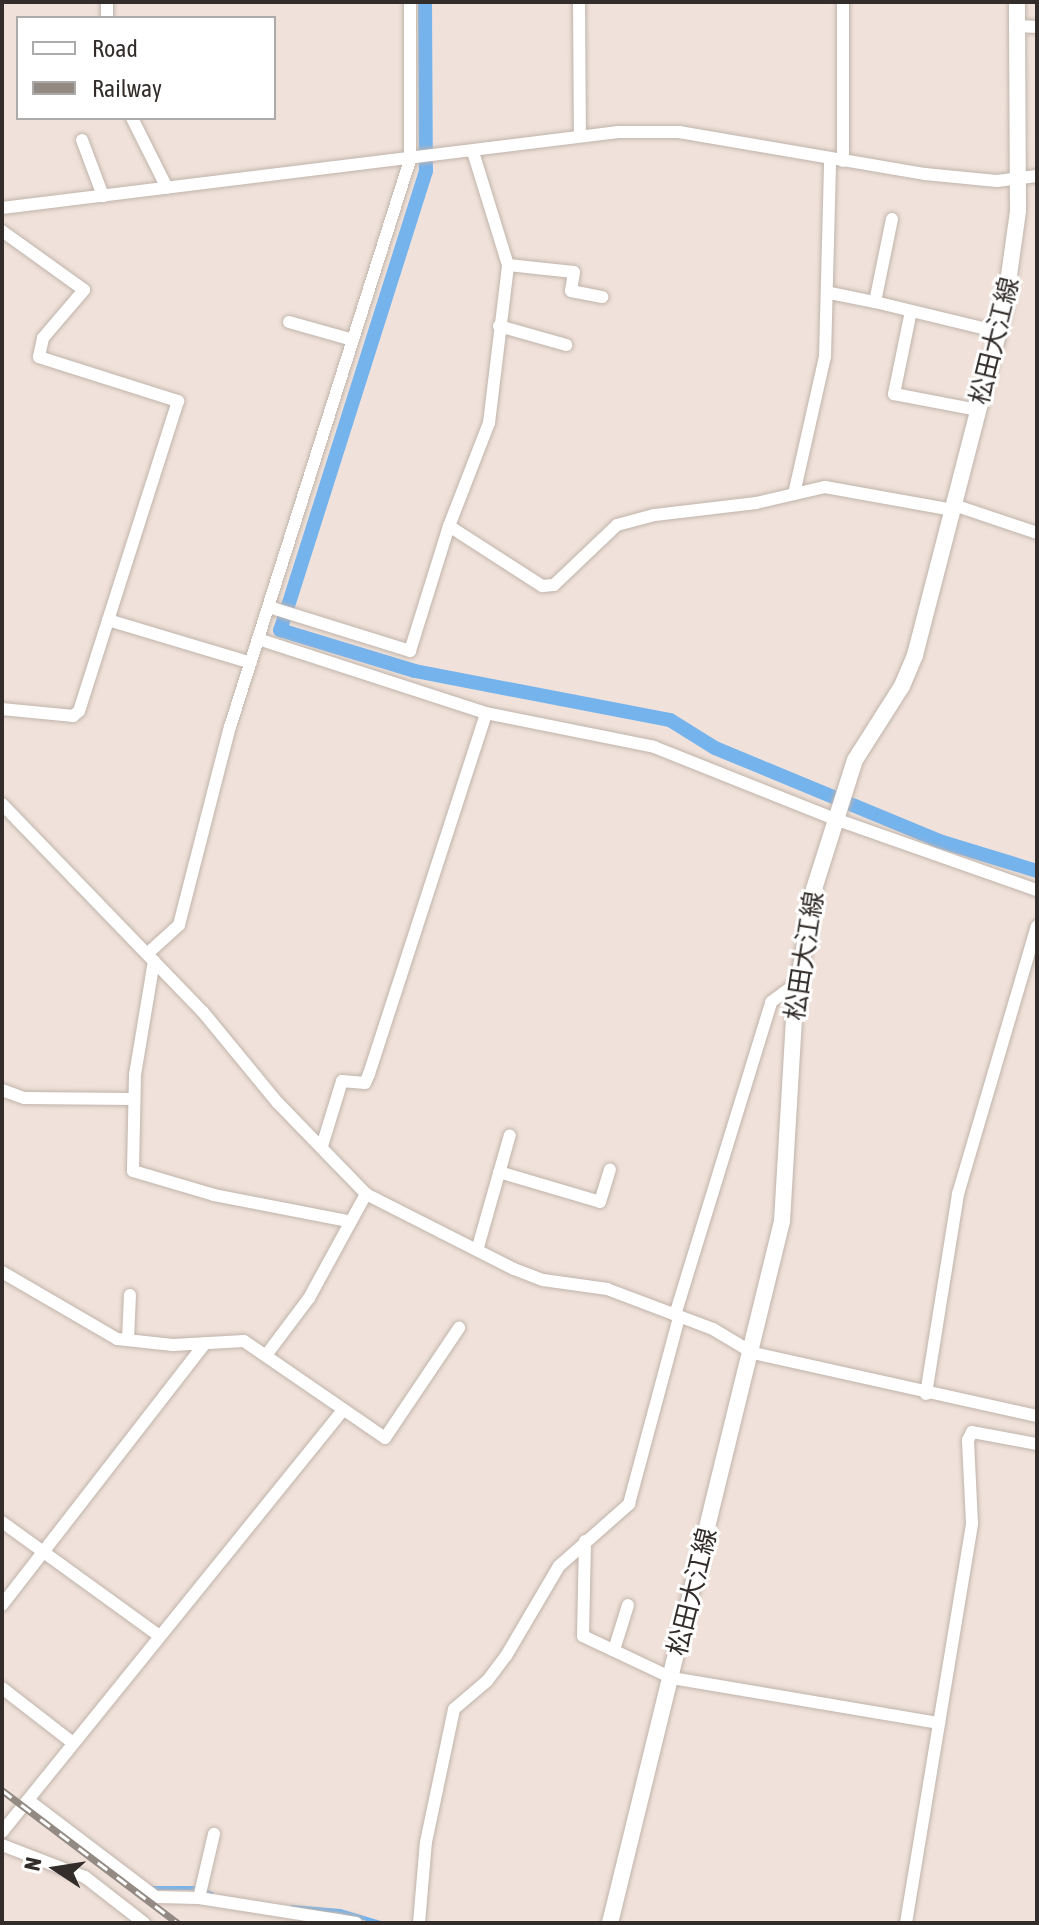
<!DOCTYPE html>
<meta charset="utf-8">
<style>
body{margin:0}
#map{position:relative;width:1039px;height:1925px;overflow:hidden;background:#f0e2da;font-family:"Asap Condensed","Noto Sans JP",sans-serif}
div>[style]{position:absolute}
.stream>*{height:4px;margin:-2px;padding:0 2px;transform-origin:2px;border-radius:2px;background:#75b3ed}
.canal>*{height:14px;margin:-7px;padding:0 7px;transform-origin:7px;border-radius:7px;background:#75b3ed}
.roads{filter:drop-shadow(0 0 2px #c0b4ab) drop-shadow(0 0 2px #c0b4ab)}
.minor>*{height:12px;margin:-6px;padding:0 6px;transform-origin:6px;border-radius:6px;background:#fff}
.major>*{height:16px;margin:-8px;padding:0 8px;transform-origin:8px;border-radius:8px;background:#fff}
.rail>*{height:7px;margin-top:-3.5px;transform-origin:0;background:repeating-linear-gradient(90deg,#fff 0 12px,#938a84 0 24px);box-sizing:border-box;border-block:2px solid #938a84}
span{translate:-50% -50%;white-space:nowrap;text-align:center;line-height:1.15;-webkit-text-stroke:6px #fff;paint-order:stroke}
.street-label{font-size:26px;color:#322d2a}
.frame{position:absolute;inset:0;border:4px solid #322d2a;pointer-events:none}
.legend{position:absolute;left:16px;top:16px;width:260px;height:104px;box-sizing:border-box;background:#fff;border:2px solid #adabaa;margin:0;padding:10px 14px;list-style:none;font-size:24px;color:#322d2a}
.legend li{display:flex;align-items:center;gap:16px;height:40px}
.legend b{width:40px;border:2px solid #adabaa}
.north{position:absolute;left:16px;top:1829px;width:80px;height:80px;-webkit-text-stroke:6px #fff;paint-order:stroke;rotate:282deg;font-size:22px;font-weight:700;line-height:32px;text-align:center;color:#322d2a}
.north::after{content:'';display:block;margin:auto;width:28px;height:36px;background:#322d2a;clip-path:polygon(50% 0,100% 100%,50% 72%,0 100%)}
</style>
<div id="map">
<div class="stream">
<div style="left:150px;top:1888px;width:48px"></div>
<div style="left:198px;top:1888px;width:15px;rotate:23deg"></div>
<div style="left:292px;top:1907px;width:48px;rotate:4.8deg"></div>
<div style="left:340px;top:1911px;width:43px;rotate:16.3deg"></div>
</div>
<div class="canal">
<div style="left:425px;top:2px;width:169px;rotate:89.7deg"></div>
<div style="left:426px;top:171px;width:482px;rotate:107.6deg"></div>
<div style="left:280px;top:630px;width:141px;rotate:16.9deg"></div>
<div style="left:415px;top:671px;width:260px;rotate:10.9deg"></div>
<div style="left:670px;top:720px;width:53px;rotate:31.9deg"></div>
<div style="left:715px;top:748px;width:243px;rotate:22.5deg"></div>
<div style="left:939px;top:841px;width:102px;rotate:17deg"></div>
</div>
<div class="roads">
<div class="minor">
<div style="left:107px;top:2px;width:16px;rotate:90deg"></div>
<div style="left:579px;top:2px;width:134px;rotate:89.6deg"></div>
<div style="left:843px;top:2px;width:159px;rotate:90deg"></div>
<div style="left:1017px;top:26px;width:20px;rotate:3deg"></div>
<div style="left:132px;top:118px;width:78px;rotate:63.4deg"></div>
<div style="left:82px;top:140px;width:60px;rotate:69.4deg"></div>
<div style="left:2px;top:208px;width:621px;rotate:-7.03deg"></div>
<div style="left:618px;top:132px;width:61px"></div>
<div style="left:679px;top:132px;width:250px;rotate:9.7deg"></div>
<div style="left:925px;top:174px;width:72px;rotate:5.6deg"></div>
<div style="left:997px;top:181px;width:40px;rotate:-7.1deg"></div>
<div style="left:892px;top:219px;width:85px;rotate:101.6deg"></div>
<div style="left:875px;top:302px;width:128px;rotate:13.6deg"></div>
<div style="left:2px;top:231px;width:101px;rotate:35.7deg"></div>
<div style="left:84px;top:290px;width:63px;rotate:130.5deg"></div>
<div style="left:43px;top:338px;width:19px;rotate:102deg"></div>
<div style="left:39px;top:357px;width:146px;rotate:17.6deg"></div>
<div style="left:178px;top:401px;width:325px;rotate:107.7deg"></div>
<div style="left:79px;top:711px;width:8px;rotate:140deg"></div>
<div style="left:73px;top:716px;width:71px;rotate:-174.4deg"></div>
<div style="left:508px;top:265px;width:66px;rotate:6.1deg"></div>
<div style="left:574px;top:272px;width:19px;rotate:99deg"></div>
<div style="left:571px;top:291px;width:32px;rotate:11deg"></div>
<div style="left:830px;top:293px;width:46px;rotate:11.3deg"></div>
<div style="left:911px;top:311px;width:85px;rotate:101.6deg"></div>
<div style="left:894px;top:394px;width:86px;rotate:10.8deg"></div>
<div style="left:289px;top:322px;width:66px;rotate:15.7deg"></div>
<div style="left:499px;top:326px;width:70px;rotate:15.8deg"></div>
<div style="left:794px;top:494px;width:141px;rotate:-77.3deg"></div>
<div style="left:825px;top:356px;width:197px;rotate:-88.5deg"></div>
<div style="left:954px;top:505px;width:88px;rotate:18.6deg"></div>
<div style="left:449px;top:526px;width:111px;rotate:32.8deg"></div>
<div style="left:542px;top:586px;width:12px;rotate:-5deg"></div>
<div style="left:554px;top:585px;width:87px;rotate:-43.6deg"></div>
<div style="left:617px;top:525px;width:39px;rotate:-15deg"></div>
<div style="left:655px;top:515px;width:102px;rotate:-6.8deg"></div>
<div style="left:756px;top:503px;width:71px;rotate:-13.1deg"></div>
<div style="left:825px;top:487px;width:130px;rotate:10.2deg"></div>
<div style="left:269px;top:607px;width:148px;rotate:17.3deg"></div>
<div style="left:410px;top:651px;width:131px;rotate:-72.7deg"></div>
<div style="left:449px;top:526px;width:110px;rotate:-68.8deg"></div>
<div style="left:489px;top:423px;width:159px;rotate:-83.1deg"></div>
<div style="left:508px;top:265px;width:118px;rotate:-107.2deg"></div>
<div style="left:108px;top:620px;width:149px;rotate:16.7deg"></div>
<div style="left:258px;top:639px;width:240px;rotate:18deg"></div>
<div style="left:486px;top:713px;width:171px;rotate:11.4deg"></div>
<div style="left:654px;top:747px;width:195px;rotate:21.7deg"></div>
<div style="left:835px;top:819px;width:214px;rotate:19.4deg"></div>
<div style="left:2px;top:804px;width:289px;rotate:46deg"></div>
<div style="left:203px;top:1012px;width:117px;rotate:50.6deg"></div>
<div style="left:277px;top:1102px;width:128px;rotate:45.9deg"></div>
<div style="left:366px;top:1194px;width:166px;rotate:26.9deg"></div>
<div style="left:514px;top:1269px;width:31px;rotate:21deg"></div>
<div style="left:543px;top:1280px;width:65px;rotate:8deg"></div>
<div style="left:607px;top:1289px;width:113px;rotate:20.7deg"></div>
<div style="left:713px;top:1329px;width:47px;rotate:31deg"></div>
<div style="left:753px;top:1353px;width:291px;rotate:12.5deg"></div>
<div style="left:147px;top:954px;width:43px;rotate:-42.2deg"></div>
<div style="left:179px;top:925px;width:204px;rotate:-75.6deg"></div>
<div style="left:230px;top:727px;width:595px;rotate:-72.39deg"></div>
<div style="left:410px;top:160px;width:158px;rotate:-90deg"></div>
<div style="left:154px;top:961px;width:115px;rotate:99.5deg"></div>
<div style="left:135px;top:1074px;width:97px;rotate:91.2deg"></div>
<div style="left:133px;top:1171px;width:84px;rotate:16.5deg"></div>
<div style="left:214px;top:1195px;width:136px;rotate:11deg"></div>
<div style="left:2px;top:1090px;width:23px;rotate:20deg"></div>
<div style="left:24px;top:1098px;width:109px;rotate:0.5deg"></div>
<div style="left:322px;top:1146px;width:68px;rotate:-72.9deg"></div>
<div style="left:342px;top:1081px;width:23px;rotate:5deg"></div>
<div style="left:365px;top:1083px;width:10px;rotate:-66deg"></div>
<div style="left:369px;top:1074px;width:379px;rotate:-72deg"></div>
<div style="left:499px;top:1172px;width:105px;rotate:16.5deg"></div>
<div style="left:600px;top:1202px;width:34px;rotate:-73deg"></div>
<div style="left:478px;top:1247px;width:116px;rotate:-74.1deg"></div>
<div style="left:2px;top:1272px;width:133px;rotate:30.2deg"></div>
<div style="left:117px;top:1339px;width:56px;rotate:6.1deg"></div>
<div style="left:173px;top:1345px;width:71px;rotate:-3.2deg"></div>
<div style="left:244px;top:1341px;width:171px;rotate:34.5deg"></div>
<div style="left:385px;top:1438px;width:133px;rotate:-56.1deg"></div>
<div style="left:675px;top:1315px;width:327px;rotate:-72.9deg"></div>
<div style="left:771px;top:1002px;width:32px;rotate:-36deg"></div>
<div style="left:128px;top:1340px;width:45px;rotate:-87.5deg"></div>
<div style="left:267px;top:1354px;width:70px;rotate:-53.1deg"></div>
<div style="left:309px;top:1298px;width:119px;rotate:-61.3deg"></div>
<div style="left:926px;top:1394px;width:203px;rotate:-80.9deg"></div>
<div style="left:958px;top:1194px;width:279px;rotate:-73.6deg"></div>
<div style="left:2px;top:1522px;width:193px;rotate:35.9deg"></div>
<div style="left:585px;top:1541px;width:95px;rotate:91.2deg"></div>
<div style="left:583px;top:1636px;width:98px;rotate:25.3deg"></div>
<div style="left:672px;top:1678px;width:271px;rotate:9.6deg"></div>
<div style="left:2px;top:1605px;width:331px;rotate:-52.2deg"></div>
<div style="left:614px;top:1650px;width:47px;rotate:-72.7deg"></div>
<div style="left:2px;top:1688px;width:90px;rotate:37.8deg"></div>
<div style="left:28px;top:1800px;width:161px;rotate:37.2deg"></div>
<div style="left:156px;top:1897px;width:43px;rotate:1.3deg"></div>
<div style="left:199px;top:1898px;width:159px;rotate:9deg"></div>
<div style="left:2px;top:1832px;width:543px;rotate:-51.06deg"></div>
<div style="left:2px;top:1845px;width:89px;rotate:21.1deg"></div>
<div style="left:85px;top:1877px;width:75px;rotate:37.9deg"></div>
<div style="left:199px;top:1898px;width:66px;rotate:-76.8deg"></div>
<div style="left:419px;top:1923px;width:81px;rotate:-85.1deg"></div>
<div style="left:426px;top:1842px;width:136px;rotate:-78.1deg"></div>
<div style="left:454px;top:1709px;width:43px;rotate:-40.3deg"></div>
<div style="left:487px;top:1681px;width:31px;rotate:-53deg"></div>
<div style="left:506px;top:1656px;width:104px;rotate:-59.5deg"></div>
<div style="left:559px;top:1566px;width:94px;rotate:-41.5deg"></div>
<div style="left:629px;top:1504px;width:194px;rotate:-75deg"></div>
<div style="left:906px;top:1923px;width:405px;rotate:-80.6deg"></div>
<div style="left:972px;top:1523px;width:83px;rotate:-92.8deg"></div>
<div style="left:968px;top:1440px;width:9px;rotate:-63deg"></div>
<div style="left:972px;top:1432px;width:66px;rotate:10.5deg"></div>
</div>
<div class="major">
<div style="left:610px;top:1923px;width:723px;rotate:-76.23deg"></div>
<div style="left:782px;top:1221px;width:218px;rotate:-86.6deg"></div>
<div style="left:795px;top:1003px;width:116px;rotate:-80.5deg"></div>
<div style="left:814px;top:889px;width:135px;rotate:-72.4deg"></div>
<div style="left:855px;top:760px;width:88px;rotate:-57.6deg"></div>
<div style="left:902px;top:686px;width:34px;rotate:-67deg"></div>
<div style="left:915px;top:655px;width:355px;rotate:-75.5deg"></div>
<div style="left:1004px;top:311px;width:101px;rotate:-82deg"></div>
<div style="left:1018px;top:211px;width:209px;rotate:-90.3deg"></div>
</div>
</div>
<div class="rail">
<div style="left:2px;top:1790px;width:221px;rotate:37.1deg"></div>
</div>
<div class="street-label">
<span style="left:995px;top:341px;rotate:-76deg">松田大江線</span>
<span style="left:805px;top:956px;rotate:-81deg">松田大江線</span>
<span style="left:693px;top:1592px;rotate:-76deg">松田大江線</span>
</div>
<div class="frame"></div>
<ul class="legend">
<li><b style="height:10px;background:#fff"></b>Road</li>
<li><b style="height:10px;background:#938a84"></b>Railway</li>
</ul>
<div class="north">N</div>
</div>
